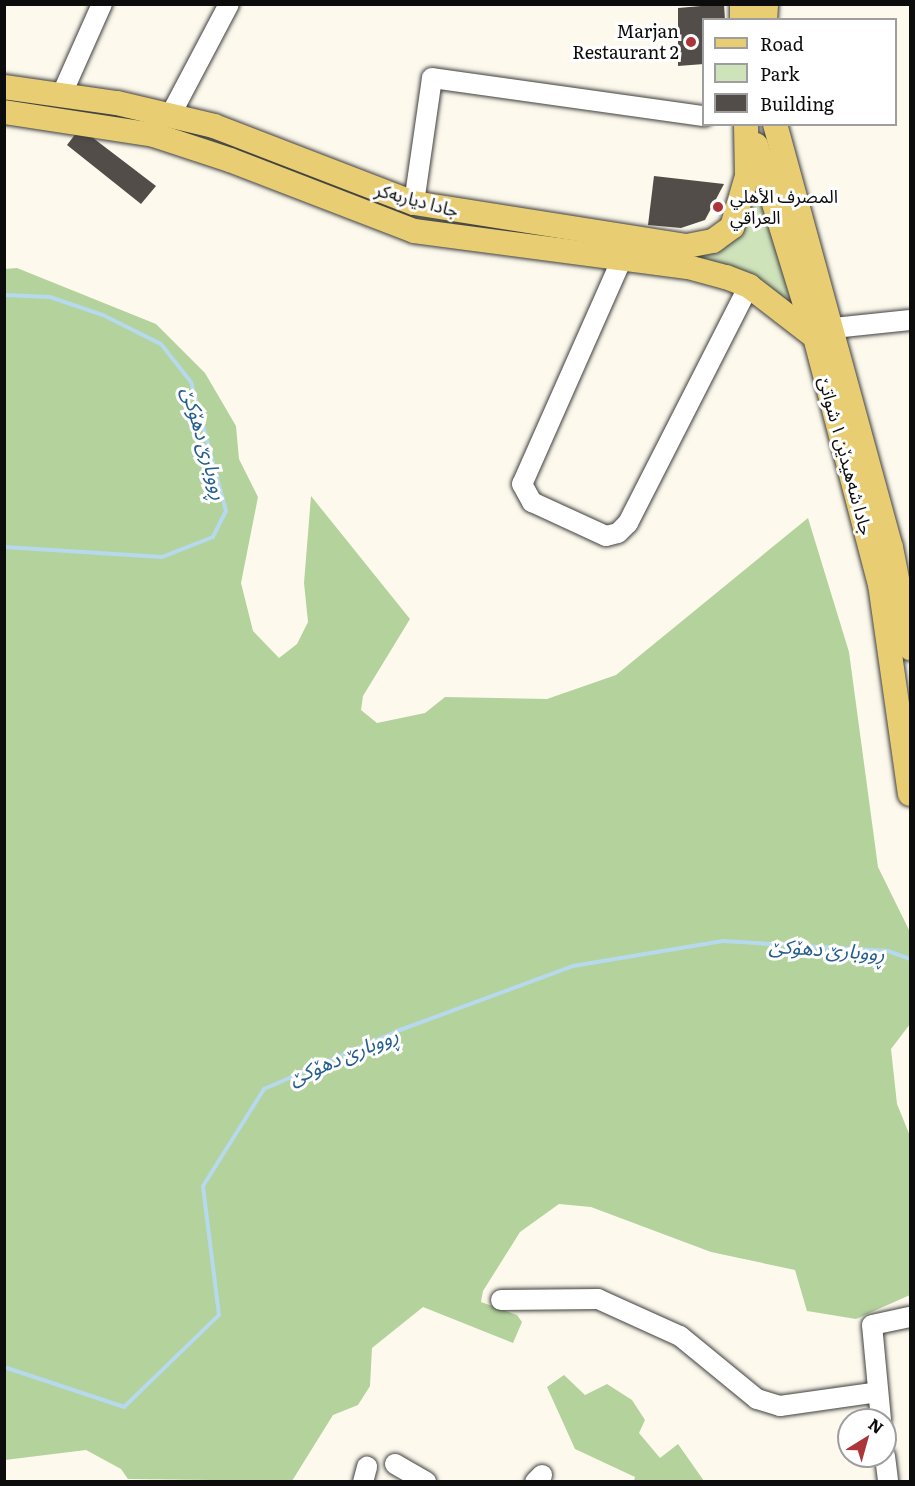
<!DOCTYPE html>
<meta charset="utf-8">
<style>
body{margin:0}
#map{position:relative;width:915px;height:1486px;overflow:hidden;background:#fdfaed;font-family:Literata,"Noto Sans Arabic",serif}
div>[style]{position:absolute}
.green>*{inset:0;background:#cfe3bb}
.forest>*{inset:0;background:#b3d29c}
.stream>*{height:4px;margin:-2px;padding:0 2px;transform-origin:2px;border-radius:2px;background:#b7d9ee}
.building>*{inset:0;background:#534d4a}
.roads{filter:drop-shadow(0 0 2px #3f3f3f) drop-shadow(0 0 2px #3f3f3f)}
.minor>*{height:20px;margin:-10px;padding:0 10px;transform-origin:10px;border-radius:10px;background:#fff}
.major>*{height:24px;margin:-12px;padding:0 12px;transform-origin:12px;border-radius:12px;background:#e8cd72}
.dots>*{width:16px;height:16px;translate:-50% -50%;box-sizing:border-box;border:3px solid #fff;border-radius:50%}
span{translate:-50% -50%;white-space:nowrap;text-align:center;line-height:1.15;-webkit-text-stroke:6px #fff;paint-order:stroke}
.poi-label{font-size:18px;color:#0c0c0c}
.right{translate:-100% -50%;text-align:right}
.left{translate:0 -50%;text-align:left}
.street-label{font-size:18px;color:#0c0c0c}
.water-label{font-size:20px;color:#245e8e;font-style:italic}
.frame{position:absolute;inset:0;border:6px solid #0c0c0c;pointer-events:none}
.legend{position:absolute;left:702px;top:18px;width:195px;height:108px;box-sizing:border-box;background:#fff;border:2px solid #9e9e9e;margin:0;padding:8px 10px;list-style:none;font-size:18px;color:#0c0c0c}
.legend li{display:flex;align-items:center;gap:12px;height:30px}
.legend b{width:30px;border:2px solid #9e9e9e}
.north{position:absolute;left:837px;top:1408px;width:60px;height:60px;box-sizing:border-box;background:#fff;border:2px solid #9e9e9e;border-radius:50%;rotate:37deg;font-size:16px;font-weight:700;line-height:24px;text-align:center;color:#0c0c0c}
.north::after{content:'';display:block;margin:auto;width:21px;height:27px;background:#ab3538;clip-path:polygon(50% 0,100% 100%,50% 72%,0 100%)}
</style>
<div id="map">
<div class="green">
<div style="clip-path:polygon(5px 87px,117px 103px,354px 182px,655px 243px,732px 227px,746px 145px,815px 337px,749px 286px,486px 244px,230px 160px,5px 112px)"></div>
</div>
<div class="forest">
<div style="clip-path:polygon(17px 268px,156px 324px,205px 373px,236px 426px,239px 459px,258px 497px,241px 583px,253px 631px,279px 658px,297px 644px,308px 622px,304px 583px,311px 496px,410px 619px,363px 696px,361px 710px,377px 723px,425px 713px,445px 697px,547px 699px,616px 675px,808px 518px,849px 652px,878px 867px,910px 932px,910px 1024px,891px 1049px,897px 1104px,910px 1136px,910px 1295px,856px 1319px,807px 1311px,795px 1270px,711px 1252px,591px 1207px,559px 1204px,520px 1232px,483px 1291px,481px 1302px,517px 1315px,522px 1322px,513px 1343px,423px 1307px,372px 1348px,370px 1386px,358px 1405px,333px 1415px,292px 1481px,128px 1479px,121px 1469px,86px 1450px,5px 1460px,4px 269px)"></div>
<div style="clip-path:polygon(564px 1375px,585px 1395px,607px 1384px,632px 1400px,645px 1420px,639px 1433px,660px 1458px,678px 1444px,704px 1481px,634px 1481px,635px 1477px,575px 1449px,547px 1387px)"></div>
</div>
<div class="stream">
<div style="left:4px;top:295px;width:46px;rotate:2.5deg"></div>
<div style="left:50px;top:297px;width:56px;rotate:18.8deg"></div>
<div style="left:103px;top:315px;width:65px;rotate:26.6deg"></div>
<div style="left:161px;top:344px;width:48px;rotate:51.7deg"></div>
<div style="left:191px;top:382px;width:134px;rotate:74.8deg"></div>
<div style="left:226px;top:511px;width:29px;rotate:117deg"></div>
<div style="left:213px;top:537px;width:55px;rotate:158.6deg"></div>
<div style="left:162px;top:557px;width:158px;rotate:-176.4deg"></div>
<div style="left:4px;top:1367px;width:126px;rotate:18.4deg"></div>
<div style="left:124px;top:1407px;width:132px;rotate:-44.1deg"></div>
<div style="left:219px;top:1315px;width:130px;rotate:-97.1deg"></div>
<div style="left:203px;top:1186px;width:115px;rotate:-57.8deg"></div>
<div style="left:264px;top:1089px;width:148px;rotate:-23.5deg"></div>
<div style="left:400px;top:1030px;width:184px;rotate:-20.3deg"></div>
<div style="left:573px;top:966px;width:152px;rotate:-9.5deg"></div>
<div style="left:723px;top:941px;width:165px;rotate:3.5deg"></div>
<div style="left:888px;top:951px;width:23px;rotate:20deg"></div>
</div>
<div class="building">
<div style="clip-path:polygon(724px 4px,725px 20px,704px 20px,704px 64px,678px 66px,678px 8px)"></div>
<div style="clip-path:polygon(80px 128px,156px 186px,141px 204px,67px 145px)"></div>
<div style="clip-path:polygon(654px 176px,724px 184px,705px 220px,681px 228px,648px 225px)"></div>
</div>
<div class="roads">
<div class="minor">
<div style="left:61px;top:96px;width:101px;rotate:-66deg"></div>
<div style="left:171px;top:114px;width:124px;rotate:-62.2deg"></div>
<div style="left:414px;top:203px;width:126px;rotate:-81.8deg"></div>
<div style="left:432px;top:78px;width:275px;rotate:8deg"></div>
<div style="left:621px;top:261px;width:244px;rotate:113.9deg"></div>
<div style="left:522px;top:484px;width:21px;rotate:61deg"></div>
<div style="left:532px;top:502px;width:81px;rotate:24.7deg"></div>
<div style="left:606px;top:536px;width:12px;rotate:-14deg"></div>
<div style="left:618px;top:533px;width:14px;rotate:-45deg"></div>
<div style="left:628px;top:523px;width:266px;rotate:-63deg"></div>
<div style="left:834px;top:328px;width:76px;rotate:-6deg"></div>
<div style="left:501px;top:1300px;width:97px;rotate:-0.6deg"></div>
<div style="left:598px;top:1299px;width:90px;rotate:24.3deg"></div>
<div style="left:680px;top:1336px;width:99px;rotate:39.3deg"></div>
<div style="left:757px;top:1399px;width:24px;rotate:17deg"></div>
<div style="left:780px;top:1406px;width:99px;rotate:-8.1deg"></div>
<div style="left:881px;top:1420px;width:95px;rotate:-95.4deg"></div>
<div style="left:872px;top:1325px;width:39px;rotate:-12deg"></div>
<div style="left:885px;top:1456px;width:26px;rotate:83deg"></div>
<div style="left:395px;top:1464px;width:36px;rotate:30deg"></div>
<div style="left:363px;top:1482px;width:16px;rotate:-75deg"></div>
<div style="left:535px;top:1482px;width:10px;rotate:-45deg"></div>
</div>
<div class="major">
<div style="left:742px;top:4px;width:16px;rotate:90deg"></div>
<div style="left:765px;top:20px;width:16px;rotate:-86deg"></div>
<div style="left:4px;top:87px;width:114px;rotate:8.1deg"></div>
<div style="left:117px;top:103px;width:100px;rotate:13.3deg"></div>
<div style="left:214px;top:126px;width:214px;rotate:21.1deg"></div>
<div style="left:414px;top:203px;width:276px;rotate:9deg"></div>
<div style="left:687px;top:246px;width:26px;rotate:-11deg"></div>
<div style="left:713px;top:241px;width:24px;rotate:-36deg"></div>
<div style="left:732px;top:227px;width:53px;rotate:-73.6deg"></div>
<div style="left:747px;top:176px;width:52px;rotate:-91.1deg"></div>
<div style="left:4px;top:112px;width:152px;rotate:8.7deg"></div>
<div style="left:154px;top:135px;width:80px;rotate:18.2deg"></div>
<div style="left:230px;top:160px;width:197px;rotate:21.1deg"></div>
<div style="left:414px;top:231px;width:276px;rotate:7.5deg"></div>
<div style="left:688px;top:267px;width:39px;rotate:15deg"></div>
<div style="left:726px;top:277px;width:25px;rotate:21deg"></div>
<div style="left:749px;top:286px;width:83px;rotate:37.7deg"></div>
<div style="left:775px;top:124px;width:439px;rotate:74.7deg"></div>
<div style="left:891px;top:547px;width:103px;rotate:79.3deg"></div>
<div style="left:756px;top:145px;width:201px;rotate:72.9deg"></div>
<div style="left:815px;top:337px;width:255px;rotate:75.3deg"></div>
<div style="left:880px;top:584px;width:212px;rotate:81.9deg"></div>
</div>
</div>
<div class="dots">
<div style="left:691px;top:42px;background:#ab3538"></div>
<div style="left:718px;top:207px;background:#ab3538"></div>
</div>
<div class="poi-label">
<span class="right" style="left:679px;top:42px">Marjan<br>Restaurant 2</span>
<span class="left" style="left:730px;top:207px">المصرف الأهلي<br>العراقي</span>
</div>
<div class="street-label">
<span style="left:417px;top:200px;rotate:15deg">جادا دیاربه‌كر</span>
<span style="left:846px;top:456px;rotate:75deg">جادا شەهیدێن ١ شواتێ</span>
</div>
<div class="water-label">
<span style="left:206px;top:443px;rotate:74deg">ڕووبارێ دهۆكێ</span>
<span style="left:827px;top:948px;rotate:4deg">ڕووبارێ دهۆكێ</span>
<span style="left:343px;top:1055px;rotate:-23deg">ڕووبارێ دهۆكێ</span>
</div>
<div class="frame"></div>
<ul class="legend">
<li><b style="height:8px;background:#e8cd72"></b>Road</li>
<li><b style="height:16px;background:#cfe3bb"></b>Park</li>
<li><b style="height:16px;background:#534d4a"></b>Building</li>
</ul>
<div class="north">N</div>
</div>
